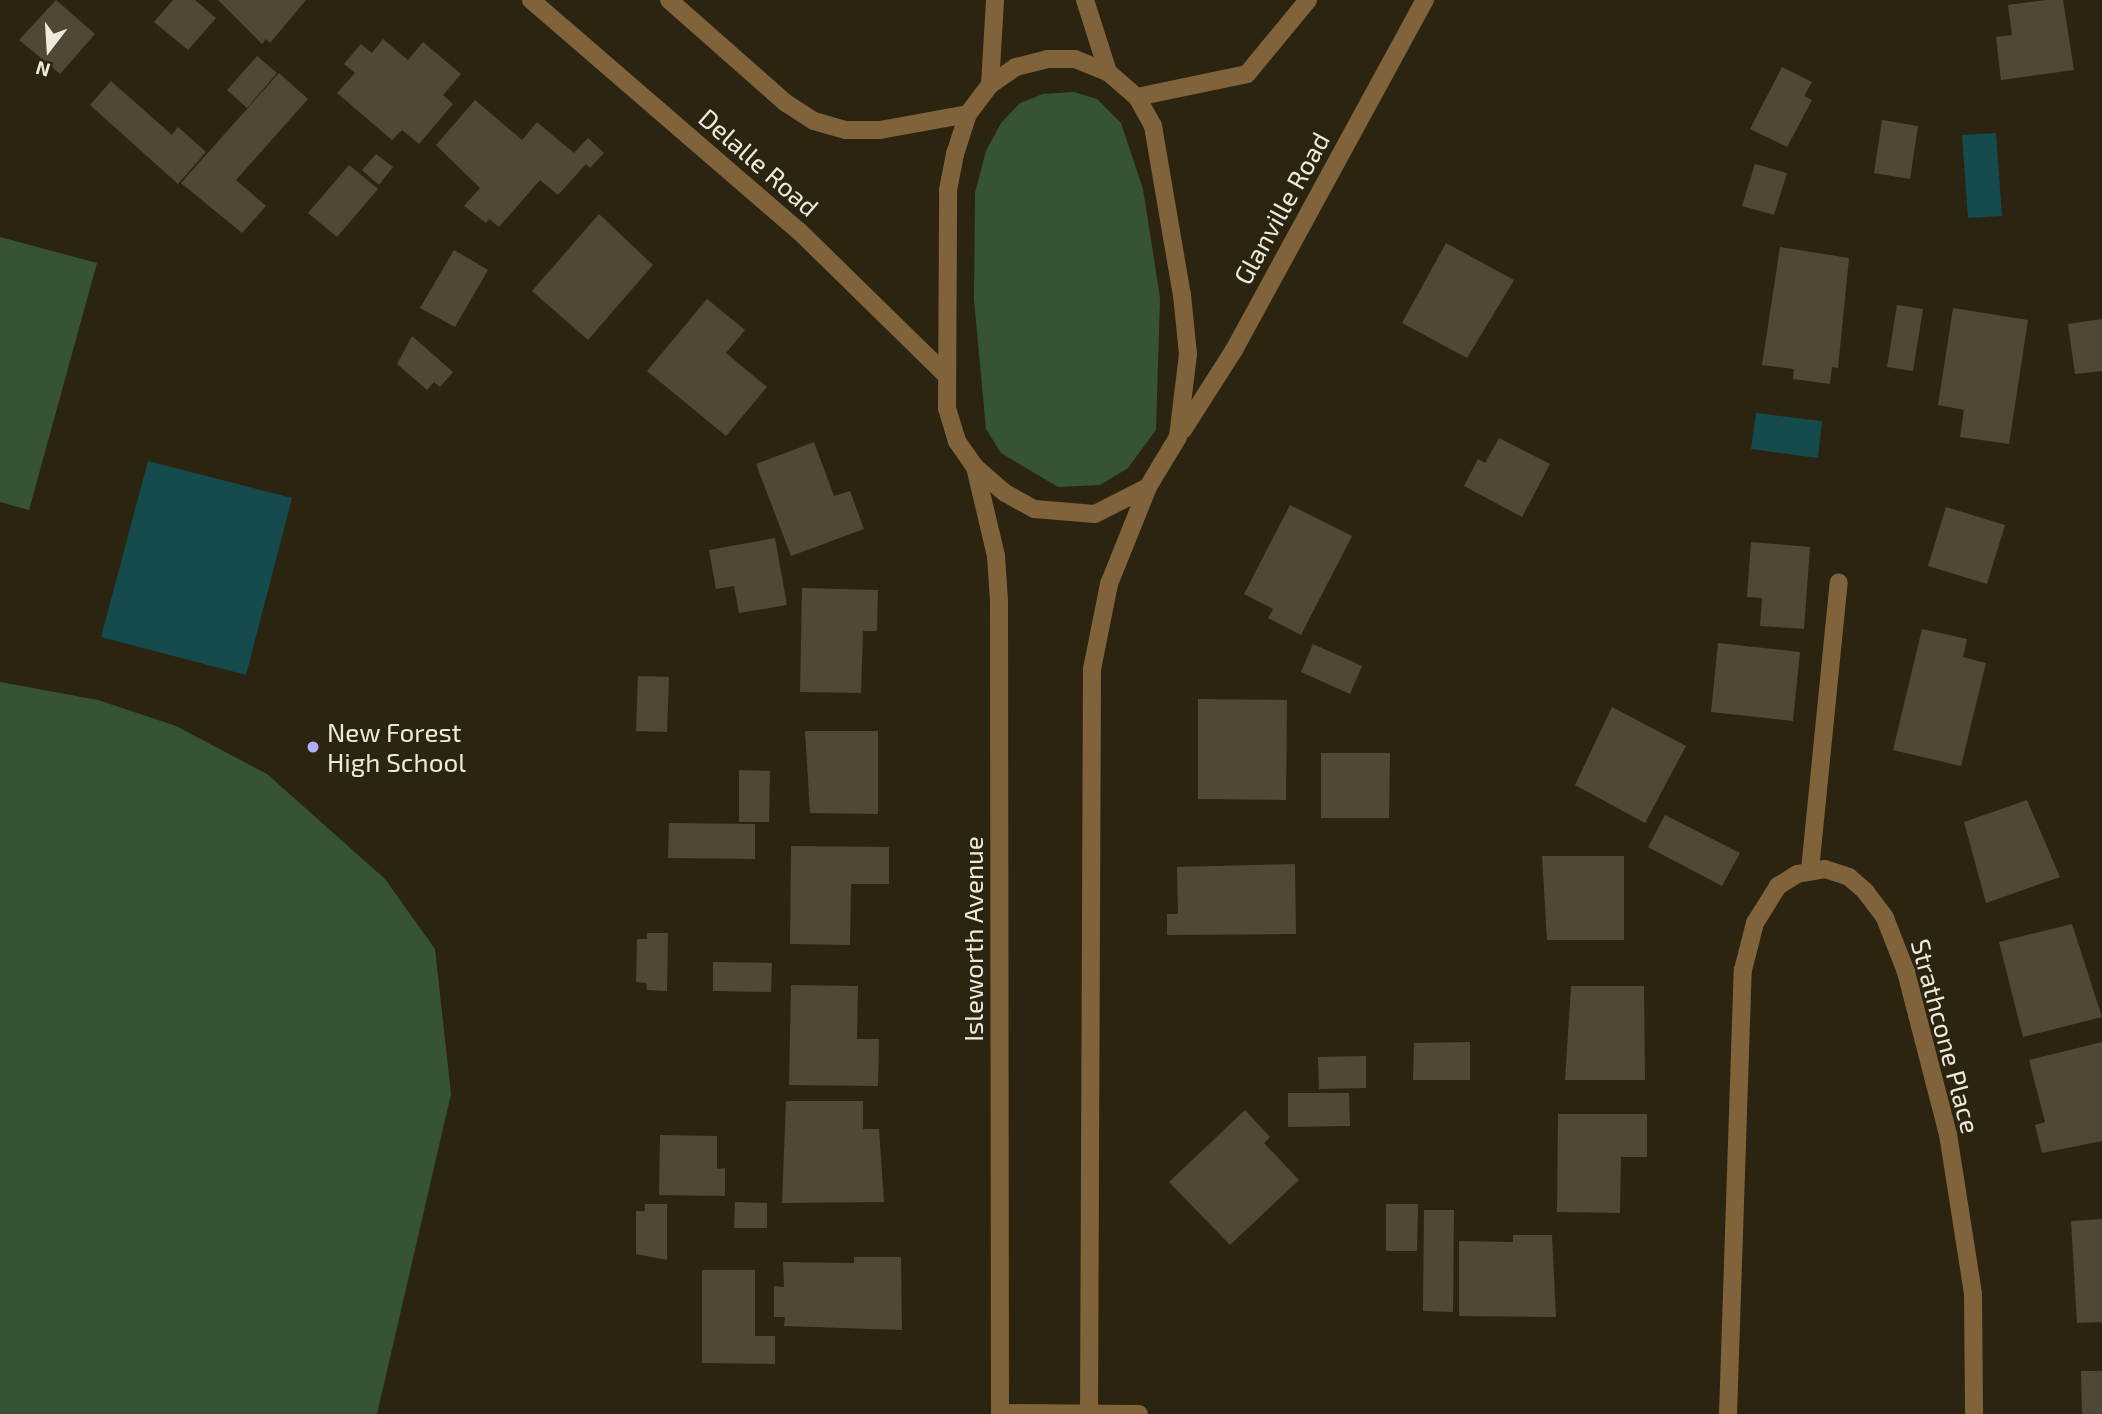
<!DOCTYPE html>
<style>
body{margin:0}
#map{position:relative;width:2102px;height:1414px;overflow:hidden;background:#2b2411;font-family:"Exo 2",sans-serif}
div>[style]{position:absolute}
.green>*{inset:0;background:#375335}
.water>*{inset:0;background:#154b4c}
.building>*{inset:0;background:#504834}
.street>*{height:18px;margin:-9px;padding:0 9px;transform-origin:9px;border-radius:9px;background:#81633b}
.dots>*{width:19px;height:19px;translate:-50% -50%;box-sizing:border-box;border:4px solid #2b2411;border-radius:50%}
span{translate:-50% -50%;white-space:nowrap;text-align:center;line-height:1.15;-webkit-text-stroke:5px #2b2411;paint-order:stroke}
.street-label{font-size:26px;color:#eee9dd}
.poi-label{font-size:26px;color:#eee9dd}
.left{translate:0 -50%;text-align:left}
.north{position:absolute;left:14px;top:14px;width:70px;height:70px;-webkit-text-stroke:5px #2b2411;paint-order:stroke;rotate:197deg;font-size:19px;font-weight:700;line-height:28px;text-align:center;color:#eee9dd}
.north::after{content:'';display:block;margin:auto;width:24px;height:32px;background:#eee9dd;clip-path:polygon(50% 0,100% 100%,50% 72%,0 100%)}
</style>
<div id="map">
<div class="green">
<div style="clip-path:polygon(1074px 92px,1097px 99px,1121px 123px,1143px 189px,1160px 298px,1156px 430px,1128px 468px,1100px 485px,1058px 487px,1001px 453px,986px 429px,974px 300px,975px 193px,986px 151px,1001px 123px,1020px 103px,1043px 94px)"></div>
<div style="clip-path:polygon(0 237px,97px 263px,29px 510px,0 502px)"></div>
<div style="clip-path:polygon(0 682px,98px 700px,176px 726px,267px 774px,385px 879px,435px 949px,451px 1094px,377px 1414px,0 1414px)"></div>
</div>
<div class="water">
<div style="clip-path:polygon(1996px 133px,2002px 216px,1968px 218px,1962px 135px)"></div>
<div style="clip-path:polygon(1756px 413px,1822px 421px,1818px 458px,1751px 449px)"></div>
<div style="clip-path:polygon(148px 461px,292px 498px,246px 675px,101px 637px)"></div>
</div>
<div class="building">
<div style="clip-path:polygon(56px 0,95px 34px,60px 74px,19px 40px)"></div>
<div style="clip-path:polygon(173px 0,195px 0,216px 18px,188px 50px,154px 22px)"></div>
<div style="clip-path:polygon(218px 0,306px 0,270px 43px,266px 39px,262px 44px)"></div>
<div style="clip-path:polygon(2046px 0,2063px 0,2074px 70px,2001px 80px,1996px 37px,2012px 35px,2008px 5px)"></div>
<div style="clip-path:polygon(383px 39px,408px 60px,423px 42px,461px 74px,443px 95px,453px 104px,419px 144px,402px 130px,392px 140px,337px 93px,355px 73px,344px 64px,361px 44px,372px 53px)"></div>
<div style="clip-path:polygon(257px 56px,277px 73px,247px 108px,227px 90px)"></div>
<div style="clip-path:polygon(1782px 67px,1812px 82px,1804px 96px,1812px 100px,1787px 147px,1750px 129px)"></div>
<div style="clip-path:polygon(279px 73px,308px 99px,236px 180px,266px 206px,242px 233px,181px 183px)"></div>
<div style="clip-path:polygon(111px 81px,172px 135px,178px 127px,206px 152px,178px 184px,90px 105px)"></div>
<div style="clip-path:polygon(475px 100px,522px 140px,537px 122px,574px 153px,588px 138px,604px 153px,590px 168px,586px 164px,558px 195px,540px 180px,499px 227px,489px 219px,486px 223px,464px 206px,480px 188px,436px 145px)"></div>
<div style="clip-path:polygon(1882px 120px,1918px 126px,1910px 179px,1874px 173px)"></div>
<div style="clip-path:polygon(376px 154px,393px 167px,379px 185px,362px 170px)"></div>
<div style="clip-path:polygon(1755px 164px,1787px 173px,1774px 215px,1742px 206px)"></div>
<div style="clip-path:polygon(349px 165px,378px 189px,337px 237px,308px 213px)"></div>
<div style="clip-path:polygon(599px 214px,653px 265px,588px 340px,532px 291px)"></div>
<div style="clip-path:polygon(1446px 243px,1514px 280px,1467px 358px,1402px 323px)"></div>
<div style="clip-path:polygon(1780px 247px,1849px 258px,1838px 368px,1832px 367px,1830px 384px,1793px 379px,1794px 369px,1762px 365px)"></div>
<div style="clip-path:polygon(454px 250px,488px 270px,455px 327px,420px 308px)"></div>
<div style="clip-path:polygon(707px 299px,745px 330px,726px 353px,767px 387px,726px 436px,647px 371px)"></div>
<div style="clip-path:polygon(1897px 305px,1923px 309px,1913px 371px,1887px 367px)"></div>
<div style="clip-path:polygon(1953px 308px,2028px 320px,2009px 444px,1960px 437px,1964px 410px,1938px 405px)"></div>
<div style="clip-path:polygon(2102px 319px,2102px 371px,2075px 374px,2068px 324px)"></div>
<div style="clip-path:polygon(412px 336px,453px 372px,440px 387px,434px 382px,427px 390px,397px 364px)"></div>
<div style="clip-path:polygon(1499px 438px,1550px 464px,1522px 517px,1464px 486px,1478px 459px,1485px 463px)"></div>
<div style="clip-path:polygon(814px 442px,834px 496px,850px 491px,864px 529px,791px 556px,756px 464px)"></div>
<div style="clip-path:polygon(1290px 505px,1352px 536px,1301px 635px,1268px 618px,1273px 609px,1244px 594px)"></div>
<div style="clip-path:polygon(1946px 507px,2005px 525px,1987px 584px,1928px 566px)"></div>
<div style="clip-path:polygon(775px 538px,787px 605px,739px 613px,734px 586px,716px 589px,709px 550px)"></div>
<div style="clip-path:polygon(1751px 542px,1810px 547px,1804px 629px,1760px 626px,1762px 598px,1747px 597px)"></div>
<div style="clip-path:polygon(802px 588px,878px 590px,877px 631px,863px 631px,861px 693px,800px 692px)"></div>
<div style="clip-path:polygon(1922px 629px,1967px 639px,1963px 657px,1986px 663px,1961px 766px,1893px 750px)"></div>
<div style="clip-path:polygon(1718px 643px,1800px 652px,1793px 721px,1711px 712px)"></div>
<div style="clip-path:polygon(1313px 644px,1362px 666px,1350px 694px,1301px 672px)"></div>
<div style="clip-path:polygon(638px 676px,669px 677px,667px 732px,636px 731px)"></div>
<div style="clip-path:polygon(1198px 699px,1287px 700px,1286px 800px,1198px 799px)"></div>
<div style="clip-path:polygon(1612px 707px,1686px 746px,1645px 823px,1575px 785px)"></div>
<div style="clip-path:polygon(805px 731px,878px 731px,878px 814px,810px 813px)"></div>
<div style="clip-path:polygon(1321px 753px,1390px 753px,1389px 818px,1321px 818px)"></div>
<div style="clip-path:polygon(739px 770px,770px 771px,769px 822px,739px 822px)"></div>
<div style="clip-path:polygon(2027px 800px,2060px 877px,1986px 903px,1964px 822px)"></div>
<div style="clip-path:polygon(1665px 815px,1740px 853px,1722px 886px,1648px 847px)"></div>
<div style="clip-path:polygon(669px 823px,755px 824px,755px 859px,668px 858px)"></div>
<div style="clip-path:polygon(791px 846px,889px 847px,889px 884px,851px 884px,850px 945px,790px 944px)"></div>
<div style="clip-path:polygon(1542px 856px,1624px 856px,1624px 940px,1547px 940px)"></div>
<div style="clip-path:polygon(1295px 864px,1296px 934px,1167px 935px,1167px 914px,1178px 914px,1177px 867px)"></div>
<div style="clip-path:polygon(2072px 924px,2102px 1017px,2023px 1037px,1999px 942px)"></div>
<div style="clip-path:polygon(647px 933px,668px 933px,667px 991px,647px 990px,646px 983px,636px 982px,637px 939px,647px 939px)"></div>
<div style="clip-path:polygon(713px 962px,772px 963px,771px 992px,713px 991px)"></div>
<div style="clip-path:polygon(791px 985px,858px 986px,857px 1039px,879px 1039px,878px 1086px,789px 1085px)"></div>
<div style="clip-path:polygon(1571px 986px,1644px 986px,1645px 1080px,1565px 1080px)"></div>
<div style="clip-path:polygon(1470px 1042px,1470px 1080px,1413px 1080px,1414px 1043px)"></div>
<div style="clip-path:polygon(2102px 1042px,2102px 1141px,2042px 1153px,2035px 1125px,2045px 1122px,2029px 1060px)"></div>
<div style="clip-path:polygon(1366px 1056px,1366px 1088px,1319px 1089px,1318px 1057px)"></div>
<div style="clip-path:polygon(1288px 1093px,1349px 1093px,1350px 1126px,1288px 1127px)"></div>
<div style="clip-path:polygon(786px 1101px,863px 1101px,863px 1129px,879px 1129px,884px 1202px,782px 1203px)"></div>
<div style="clip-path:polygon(1245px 1110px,1270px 1137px,1264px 1143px,1299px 1180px,1230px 1245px,1169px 1182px)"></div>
<div style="clip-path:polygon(1558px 1114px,1647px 1114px,1647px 1157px,1621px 1157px,1620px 1213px,1557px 1212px)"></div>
<div style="clip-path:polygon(660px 1135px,717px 1136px,717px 1169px,725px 1168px,725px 1196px,659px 1195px)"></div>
<div style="clip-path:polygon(735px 1202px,767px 1203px,767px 1228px,734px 1228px)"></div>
<div style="clip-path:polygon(645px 1204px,667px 1204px,667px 1260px,636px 1254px,636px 1211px,645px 1211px)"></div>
<div style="clip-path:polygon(1386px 1204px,1418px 1204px,1417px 1251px,1386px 1251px)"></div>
<div style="clip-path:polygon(1424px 1210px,1454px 1210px,1453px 1312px,1423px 1311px)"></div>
<div style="clip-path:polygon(2102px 1219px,2102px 1322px,2077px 1323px,2071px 1221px)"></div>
<div style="clip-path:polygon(1513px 1235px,1552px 1235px,1556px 1317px,1459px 1316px,1459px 1241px,1513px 1242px)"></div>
<div style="clip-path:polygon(854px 1257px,901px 1257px,902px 1330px,784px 1326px,785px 1317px,774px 1317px,774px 1286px,784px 1287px,783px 1262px,854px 1263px)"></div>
<div style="clip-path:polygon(702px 1270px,755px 1270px,755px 1336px,775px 1336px,775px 1364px,702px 1363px)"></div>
<div style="clip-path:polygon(2081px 1371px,2102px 1371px,2102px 1414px,2082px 1414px)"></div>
</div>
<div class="street">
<div style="left:531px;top:0;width:354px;rotate:40.8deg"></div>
<div style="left:799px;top:231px;width:203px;rotate:44.4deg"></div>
<div style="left:669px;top:0;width:156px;rotate:41.4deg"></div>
<div style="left:786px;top:103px;width:33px;rotate:33deg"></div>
<div style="left:814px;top:121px;width:33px;rotate:16deg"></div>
<div style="left:846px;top:130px;width:34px"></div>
<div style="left:880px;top:130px;width:89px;rotate:-10.3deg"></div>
<div style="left:1085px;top:0;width:76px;rotate:72.3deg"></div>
<div style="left:1047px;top:59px;width:28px"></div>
<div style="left:1075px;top:59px;width:35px;rotate:22deg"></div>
<div style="left:1108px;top:72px;width:38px;rotate:41deg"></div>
<div style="left:1137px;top:97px;width:33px;rotate:61deg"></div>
<div style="left:1153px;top:126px;width:171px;rotate:80.3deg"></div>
<div style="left:1182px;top:295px;width:59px;rotate:84.2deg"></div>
<div style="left:1188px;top:354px;width:84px;rotate:96.9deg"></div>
<div style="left:1178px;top:437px;width:58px;rotate:121deg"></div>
<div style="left:1148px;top:487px;width:59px;rotate:153deg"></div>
<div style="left:1095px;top:514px;width:61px;rotate:-175.3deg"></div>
<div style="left:1034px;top:509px;width:33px;rotate:-151deg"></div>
<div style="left:1005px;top:493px;width:40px;rotate:-139deg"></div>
<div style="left:975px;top:467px;width:32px;rotate:-125deg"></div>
<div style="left:957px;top:441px;width:34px;rotate:-107deg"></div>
<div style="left:947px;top:408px;width:218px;rotate:-89.7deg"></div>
<div style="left:948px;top:190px;width:37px;rotate:-79deg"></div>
<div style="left:955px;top:154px;width:42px;rotate:-72deg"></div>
<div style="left:968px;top:114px;width:36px;rotate:-53deg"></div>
<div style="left:990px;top:85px;width:32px;rotate:-35deg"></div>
<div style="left:1016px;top:67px;width:32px;rotate:-14deg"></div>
<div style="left:990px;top:85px;width:85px;rotate:-86.6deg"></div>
<div style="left:1137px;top:97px;width:112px;rotate:-11.8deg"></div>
<div style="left:1247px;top:74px;width:96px;rotate:-50.5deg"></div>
<div style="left:1183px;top:430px;width:95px;rotate:-57.5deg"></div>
<div style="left:1234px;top:350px;width:399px;rotate:-61.4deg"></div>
<div style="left:975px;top:467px;width:91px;rotate:76.7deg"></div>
<div style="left:996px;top:556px;width:45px;rotate:86.2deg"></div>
<div style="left:999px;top:601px;width:813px;rotate:89.93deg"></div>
<div style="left:1810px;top:870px;width:289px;rotate:-84.3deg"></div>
<div style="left:1000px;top:1413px;width:139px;rotate:0.4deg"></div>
<div style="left:1089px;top:1414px;width:745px;rotate:-89.77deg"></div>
<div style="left:1092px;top:669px;width:87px;rotate:-78.7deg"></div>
<div style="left:1109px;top:584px;width:105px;rotate:-68.1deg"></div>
<div style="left:1728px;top:1414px;width:444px;rotate:-88.1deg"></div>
<div style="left:1743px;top:970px;width:49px;rotate:-75.7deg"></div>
<div style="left:1755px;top:923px;width:44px;rotate:-58.1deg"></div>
<div style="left:1778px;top:886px;width:22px;rotate:-32deg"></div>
<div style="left:1797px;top:874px;width:28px;rotate:-10deg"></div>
<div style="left:1825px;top:869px;width:25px;rotate:18deg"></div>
<div style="left:1849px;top:877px;width:21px;rotate:41deg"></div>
<div style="left:1865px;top:891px;width:34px;rotate:53deg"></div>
<div style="left:1885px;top:918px;width:58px;rotate:68.7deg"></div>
<div style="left:1906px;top:972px;width:167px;rotate:75.5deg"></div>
<div style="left:1948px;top:1134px;width:161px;rotate:81.1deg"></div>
<div style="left:1973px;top:1293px;width:121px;rotate:89.5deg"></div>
</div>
<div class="dots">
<div style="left:313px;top:747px;background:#b3adf9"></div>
</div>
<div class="street-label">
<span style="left:759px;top:162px;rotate:41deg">Delalle Road</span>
<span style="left:1281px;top:208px;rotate:-61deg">Glanville Road</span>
<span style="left:973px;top:939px;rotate:-90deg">Isleworth Avenue</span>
<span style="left:1946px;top:1036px;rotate:75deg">Strathcone Place</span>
</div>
<div class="poi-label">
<span class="left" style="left:327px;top:747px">New Forest<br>High School</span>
</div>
<div class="north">N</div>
</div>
